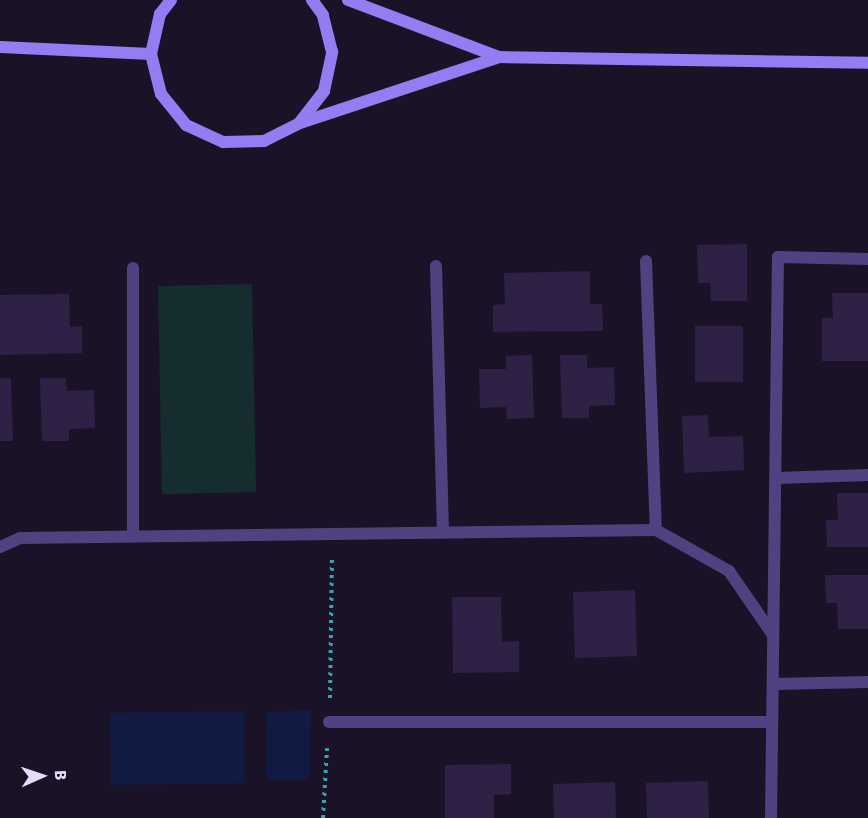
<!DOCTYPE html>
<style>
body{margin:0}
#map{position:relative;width:868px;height:818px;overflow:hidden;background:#1a1327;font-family:"Fira Sans",sans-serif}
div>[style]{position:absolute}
.green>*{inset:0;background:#162d30}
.water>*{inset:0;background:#101a42}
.building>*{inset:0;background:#2f2046}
.path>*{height:4px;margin-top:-2px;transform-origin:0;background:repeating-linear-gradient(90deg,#3da2af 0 3px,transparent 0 7.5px)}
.street>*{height:12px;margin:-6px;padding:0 6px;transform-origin:6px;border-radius:6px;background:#504281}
.secondary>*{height:12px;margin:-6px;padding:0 6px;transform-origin:6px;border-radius:6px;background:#947df2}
span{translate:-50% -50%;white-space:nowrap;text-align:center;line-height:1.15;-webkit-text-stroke:5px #1a1327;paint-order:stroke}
.north{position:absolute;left:12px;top:746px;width:60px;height:60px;-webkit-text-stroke:4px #1a1327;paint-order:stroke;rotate:87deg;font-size:16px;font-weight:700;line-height:24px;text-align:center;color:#e5dcfb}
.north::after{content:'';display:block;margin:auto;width:21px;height:27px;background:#e5dcfb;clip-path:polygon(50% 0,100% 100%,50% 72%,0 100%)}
</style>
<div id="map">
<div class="green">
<div style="clip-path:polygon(252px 284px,256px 492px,162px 494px,158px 286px)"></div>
</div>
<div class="water">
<div style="clip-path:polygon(311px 710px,310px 780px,266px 780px,267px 712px)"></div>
<div style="clip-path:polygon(244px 711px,245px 783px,111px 785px,110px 713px)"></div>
</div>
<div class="building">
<div style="clip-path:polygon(747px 244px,747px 301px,711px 301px,710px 283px,698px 283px,697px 245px)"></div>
<div style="clip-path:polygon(590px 271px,590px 304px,602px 304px,603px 331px,493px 332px,493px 305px,505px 304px,504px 273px)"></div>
<div style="clip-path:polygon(832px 293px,868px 293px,868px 361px,822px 361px,822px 318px,833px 318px)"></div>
<div style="clip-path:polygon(69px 294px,70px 327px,82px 326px,82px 353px,0 355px,0 295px)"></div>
<div style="clip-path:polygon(695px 326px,743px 326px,743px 382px,695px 382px)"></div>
<div style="clip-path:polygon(532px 355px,534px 418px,507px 419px,506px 407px,480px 408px,479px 369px,506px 369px,506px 356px)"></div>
<div style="clip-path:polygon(560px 355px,587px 355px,587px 368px,614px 367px,615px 405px,589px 406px,589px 418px,562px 418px)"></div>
<div style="clip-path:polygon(0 378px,11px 378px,13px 441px,0 441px)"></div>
<div style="clip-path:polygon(40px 378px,66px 378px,67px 391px,94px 390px,95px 428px,69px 429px,69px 441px,42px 441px)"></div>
<div style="clip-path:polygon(708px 415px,709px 437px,743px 436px,744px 470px,684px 473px,682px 416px)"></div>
<div style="clip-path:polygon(837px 493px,868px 493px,868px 547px,827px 547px,826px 520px,838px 520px)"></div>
<div style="clip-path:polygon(825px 575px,868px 575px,868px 629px,838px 629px,837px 603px,826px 603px)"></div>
<div style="clip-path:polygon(635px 590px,637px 656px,575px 658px,573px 592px)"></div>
<div style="clip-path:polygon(452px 597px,501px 597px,502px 642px,519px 641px,519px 672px,453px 673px)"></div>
<div style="clip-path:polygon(511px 764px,511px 794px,494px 795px,494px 818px,445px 818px,445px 765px)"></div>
<div style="clip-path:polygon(708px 781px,709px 818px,647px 818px,646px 783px)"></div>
<div style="clip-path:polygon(615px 782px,616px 818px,554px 818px,553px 784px)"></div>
</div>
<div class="path">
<div style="left:330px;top:698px;width:139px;rotate:-89.2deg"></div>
<div style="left:323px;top:818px;width:70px;rotate:-86.7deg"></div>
</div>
<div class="street">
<div style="left:646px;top:261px;width:269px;rotate:87.9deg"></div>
<div style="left:436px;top:266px;width:266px;rotate:88.5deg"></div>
<div style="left:776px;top:478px;width:92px;rotate:-1.9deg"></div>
<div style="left:133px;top:536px;width:268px;rotate:-90deg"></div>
<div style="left:0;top:547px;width:22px;rotate:-24deg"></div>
<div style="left:20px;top:538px;width:636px;rotate:-0.72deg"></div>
<div style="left:656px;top:530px;width:84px;rotate:29.3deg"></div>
<div style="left:729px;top:571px;width:78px;rotate:55.5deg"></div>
<div style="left:773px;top:684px;width:95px;rotate:-1.2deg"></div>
<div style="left:329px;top:722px;width:443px"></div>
<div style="left:771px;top:818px;width:561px;rotate:-89.29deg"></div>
<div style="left:778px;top:257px;width:90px;rotate:1.3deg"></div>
</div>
<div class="secondary">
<div style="left:171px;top:0;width:18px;rotate:128deg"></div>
<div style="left:160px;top:14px;width:41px;rotate:102.7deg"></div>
<div style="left:151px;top:54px;width:41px;rotate:76deg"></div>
<div style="left:161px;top:94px;width:40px;rotate:51deg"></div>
<div style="left:186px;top:125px;width:41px;rotate:24.7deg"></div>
<div style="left:223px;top:142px;width:41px;rotate:-1.4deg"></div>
<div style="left:264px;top:141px;width:40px;rotate:-26.6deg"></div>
<div style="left:300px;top:123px;width:210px;rotate:-18.3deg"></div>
<div style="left:499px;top:57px;width:369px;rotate:0.9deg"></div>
<div style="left:348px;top:0;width:161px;rotate:20.7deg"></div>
<div style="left:0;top:47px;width:151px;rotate:2.7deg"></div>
<div style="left:300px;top:122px;width:39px;rotate:-52deg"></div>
<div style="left:324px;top:91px;width:40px;rotate:-78deg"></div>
<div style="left:332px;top:52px;width:38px;rotate:-104deg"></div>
<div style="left:323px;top:15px;width:19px;rotate:-126deg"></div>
</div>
<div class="north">B</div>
</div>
